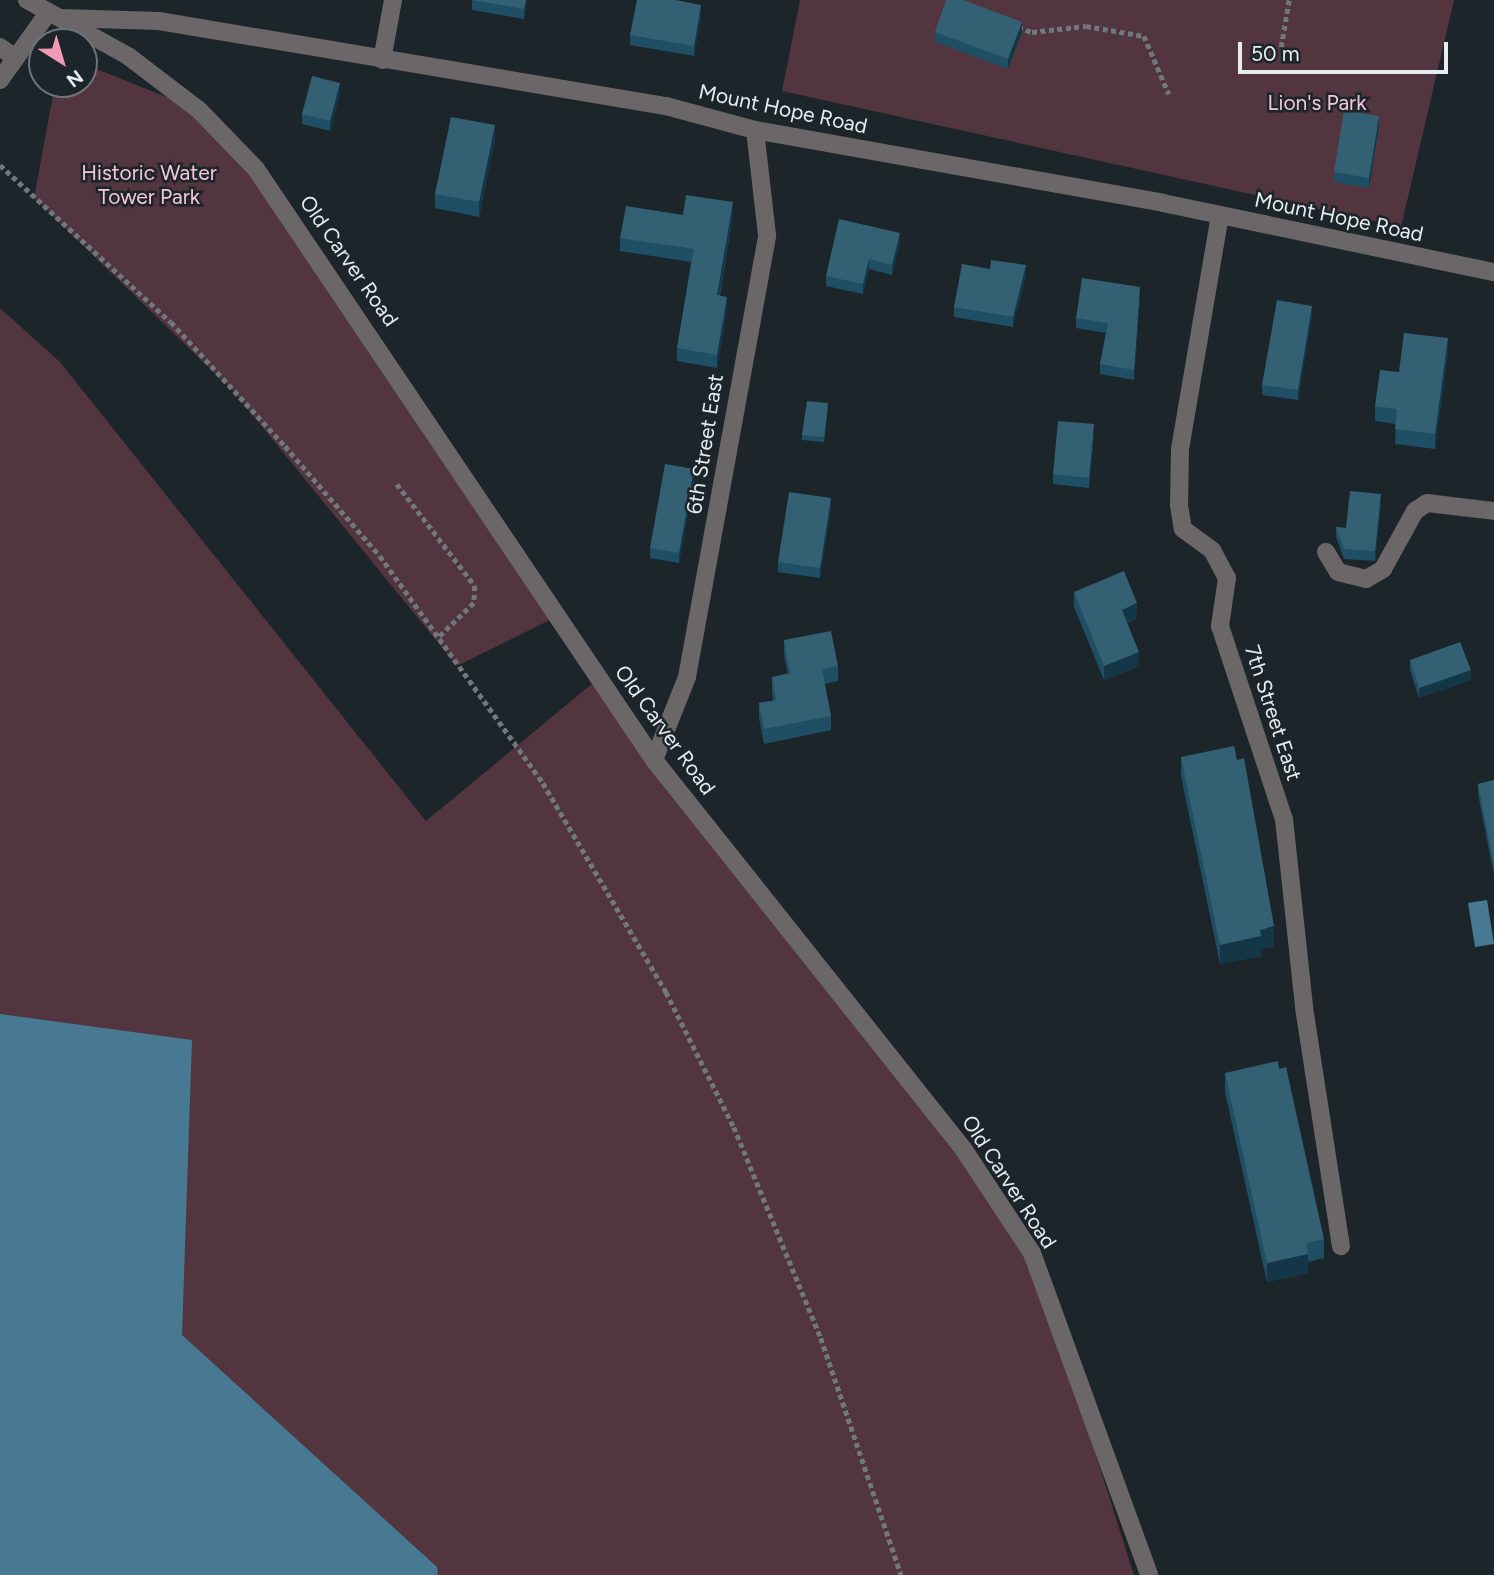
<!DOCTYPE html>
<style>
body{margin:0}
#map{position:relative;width:1494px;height:1575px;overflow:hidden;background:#1b252a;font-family:Figtree,sans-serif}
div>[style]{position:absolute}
.green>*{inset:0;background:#52353e}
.water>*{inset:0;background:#487992}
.path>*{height:4.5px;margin-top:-2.25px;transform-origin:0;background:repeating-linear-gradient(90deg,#6f787c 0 5px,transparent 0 8.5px)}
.minor>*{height:18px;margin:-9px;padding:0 9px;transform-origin:9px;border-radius:9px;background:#6b6667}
.wall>*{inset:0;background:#1e4f64}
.shaded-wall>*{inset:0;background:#143747}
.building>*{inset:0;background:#346074}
span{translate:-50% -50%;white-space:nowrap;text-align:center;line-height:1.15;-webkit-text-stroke:5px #1b252a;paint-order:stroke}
.park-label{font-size:21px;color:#f7c7d6}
.street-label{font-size:21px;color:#e6edf0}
.north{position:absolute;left:28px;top:28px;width:70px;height:70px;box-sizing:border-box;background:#1b252a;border:2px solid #6c7579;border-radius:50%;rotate:143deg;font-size:19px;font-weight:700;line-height:28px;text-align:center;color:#e6edf0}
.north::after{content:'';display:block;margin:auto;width:24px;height:32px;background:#f09ab7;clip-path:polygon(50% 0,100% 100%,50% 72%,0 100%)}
.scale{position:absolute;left:1238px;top:42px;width:210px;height:32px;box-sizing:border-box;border:4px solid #e6edf0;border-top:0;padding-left:9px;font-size:21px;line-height:24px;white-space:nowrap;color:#e6edf0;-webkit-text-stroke:5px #1b252a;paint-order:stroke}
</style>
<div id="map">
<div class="green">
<div style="clip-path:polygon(800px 0,1454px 0,1401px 227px,782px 91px)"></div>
<div style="clip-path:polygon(84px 64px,199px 110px,256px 169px,558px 616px,457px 666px,233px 391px,34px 198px,55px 84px,84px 84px)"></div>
<div style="clip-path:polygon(0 308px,60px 362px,426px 821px,599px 678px,1032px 1253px,1134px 1575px,0 1575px)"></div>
</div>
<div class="water">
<div style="clip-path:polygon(1487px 900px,1494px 944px,1475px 947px,1468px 903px)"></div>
<div style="clip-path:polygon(0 1014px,192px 1040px,182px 1335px,437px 1567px,438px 1575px,0 1575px)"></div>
</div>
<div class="path">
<div style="left:1018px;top:27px;width:15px;rotate:20deg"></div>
<div style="left:1032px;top:32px;width:54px;rotate:-6.3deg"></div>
<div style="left:1086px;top:26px;width:59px;rotate:9.8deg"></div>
<div style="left:1144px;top:36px;width:63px;rotate:66.7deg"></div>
<div style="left:1281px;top:47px;width:48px;rotate:-80.3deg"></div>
<div style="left:0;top:165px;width:232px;rotate:42.6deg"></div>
<div style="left:171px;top:322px;width:168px;rotate:47.4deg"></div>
<div style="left:285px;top:446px;width:145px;rotate:49.2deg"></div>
<div style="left:380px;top:556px;width:279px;rotate:54.3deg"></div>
<div style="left:543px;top:783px;width:243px;rotate:59.5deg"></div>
<div style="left:666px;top:992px;width:151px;rotate:63.3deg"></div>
<div style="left:734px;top:1127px;width:228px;rotate:67.6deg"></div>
<div style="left:821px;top:1338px;width:250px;rotate:71.3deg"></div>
<div style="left:397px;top:484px;width:128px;rotate:52.6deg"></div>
<div style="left:475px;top:586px;width:17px;rotate:93deg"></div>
<div style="left:474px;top:603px;width:49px;rotate:135.8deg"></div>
</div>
<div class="minor">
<div style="left:27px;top:0;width:115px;rotate:29deg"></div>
<div style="left:128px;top:56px;width:89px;rotate:37.3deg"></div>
<div style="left:199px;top:110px;width:82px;rotate:46deg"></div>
<div style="left:256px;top:169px;width:713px;rotate:56.04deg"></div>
<div style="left:654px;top:760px;width:498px;rotate:51.5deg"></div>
<div style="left:964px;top:1150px;width:123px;rotate:56.6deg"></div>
<div style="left:1032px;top:1253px;width:343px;rotate:70deg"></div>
<div style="left:62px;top:18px;width:97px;rotate:1.8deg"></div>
<div style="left:159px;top:21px;width:514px;rotate:9.52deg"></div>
<div style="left:666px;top:106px;width:92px;rotate:15.1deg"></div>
<div style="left:755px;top:130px;width:414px;rotate:10.1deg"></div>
<div style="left:1163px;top:203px;width:338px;rotate:11.8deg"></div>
<div style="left:0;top:47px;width:19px;rotate:35deg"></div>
<div style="left:382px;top:60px;width:61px;rotate:-79.6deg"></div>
<div style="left:0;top:80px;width:82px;rotate:-54.4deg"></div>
<div style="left:1220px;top:215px;width:237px;rotate:99.7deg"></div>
<div style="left:1180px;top:449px;width:56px;rotate:91deg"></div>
<div style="left:1179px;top:505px;width:24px;rotate:81deg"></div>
<div style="left:1183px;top:529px;width:36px;rotate:36deg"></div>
<div style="left:1212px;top:550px;width:32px;rotate:62deg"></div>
<div style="left:1227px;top:578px;width:49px;rotate:98.3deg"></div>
<div style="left:1220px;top:626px;width:203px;rotate:71.7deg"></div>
<div style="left:1284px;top:819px;width:196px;rotate:83.9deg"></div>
<div style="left:1305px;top:1014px;width:235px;rotate:81.2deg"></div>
<div style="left:1326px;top:552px;width:23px;rotate:59deg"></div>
<div style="left:1338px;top:572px;width:29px;rotate:14deg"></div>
<div style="left:1366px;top:579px;width:20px;rotate:-30deg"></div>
<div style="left:1383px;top:569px;width:66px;rotate:-61.1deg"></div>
<div style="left:1415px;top:511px;width:14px;rotate:-34deg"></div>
<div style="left:1427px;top:503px;width:67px;rotate:6.8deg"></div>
<div style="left:654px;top:760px;width:89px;rotate:-68.3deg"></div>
<div style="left:687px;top:677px;width:449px;rotate:-79.7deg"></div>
<div style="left:767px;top:235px;width:106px;rotate:-96.5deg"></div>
</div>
<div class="wall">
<div style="clip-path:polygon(472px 0,527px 0,524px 19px,472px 10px)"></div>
<div style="clip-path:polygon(701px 15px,694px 56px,630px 45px,630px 35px)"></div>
<div style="clip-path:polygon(935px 32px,1022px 32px,1008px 69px,935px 42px)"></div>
<div style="clip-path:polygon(340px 93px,330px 131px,302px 124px,302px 114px)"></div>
<div style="clip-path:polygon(1379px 126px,1369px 188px,1334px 182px,1334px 172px)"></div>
<div style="clip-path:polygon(495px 140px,479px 217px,435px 208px,435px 194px)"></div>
<div style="clip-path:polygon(683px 215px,733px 215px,720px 296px,727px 310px,717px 368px,677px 361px,677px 348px,691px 262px,620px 251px,620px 238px)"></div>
<div style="clip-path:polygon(900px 243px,892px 275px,869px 269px,863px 294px,826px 286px,826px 276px)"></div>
<div style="clip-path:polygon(990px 269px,1026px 275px,1013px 327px,954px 317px,954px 307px)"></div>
<div style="clip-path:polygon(1140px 297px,1134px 380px,1100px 374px,1100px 364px,1106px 333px,1076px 328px,1076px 318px)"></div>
<div style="clip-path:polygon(1312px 316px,1298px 400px,1262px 395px,1262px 385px)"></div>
<div style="clip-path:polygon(1448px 353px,1435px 449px,1395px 444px,1396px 424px,1375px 421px,1375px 406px)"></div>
<div style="clip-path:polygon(828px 408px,824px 442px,802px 440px,802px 435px)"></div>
<div style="clip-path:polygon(1094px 434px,1089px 488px,1053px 484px,1053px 474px)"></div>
<div style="clip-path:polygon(694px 480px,679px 563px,650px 558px,650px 548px)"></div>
<div style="clip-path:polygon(1381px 504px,1375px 561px,1344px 559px,1336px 537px,1336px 527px,1346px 528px)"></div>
<div style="clip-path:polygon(831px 508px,820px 578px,778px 572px,778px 562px)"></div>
<div style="clip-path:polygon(1074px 592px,1137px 618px,1127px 623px,1139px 666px,1104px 680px,1074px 607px)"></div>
<div style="clip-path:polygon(784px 640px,838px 666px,838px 681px,824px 684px,831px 716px,831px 730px,764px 744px,759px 718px,759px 703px,773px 701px,772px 692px,772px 677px,788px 674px,784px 655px)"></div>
<div style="clip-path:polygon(1410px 660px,1471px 680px,1419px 698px,1410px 670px)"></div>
<div style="clip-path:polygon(1181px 757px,1274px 946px,1261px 949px,1261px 956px,1220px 964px,1181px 776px)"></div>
<div style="clip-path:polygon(1494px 780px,1494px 875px,1478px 794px,1478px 784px)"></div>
<div style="clip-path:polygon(1225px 1073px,1324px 1239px,1324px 1258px,1308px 1262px,1308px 1273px,1267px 1282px,1225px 1092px)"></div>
</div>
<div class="shaded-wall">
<div style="clip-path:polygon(526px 0,527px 0,524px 19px,524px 9px)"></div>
<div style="clip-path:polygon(701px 5px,701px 15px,694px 56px,694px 46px)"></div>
<div style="clip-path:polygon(1022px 22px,1022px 32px,1008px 69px,1008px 59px)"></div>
<div style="clip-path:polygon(340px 83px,340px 93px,330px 131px,330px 121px)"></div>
<div style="clip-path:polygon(1379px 116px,1379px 126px,1369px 188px,1369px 178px)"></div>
<div style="clip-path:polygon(495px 125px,495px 140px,479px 217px,479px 202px)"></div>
<div style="clip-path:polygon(733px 202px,733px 215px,717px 308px,717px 295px)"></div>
<div style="clip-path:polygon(900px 233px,900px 243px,892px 275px,892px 265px)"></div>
<div style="clip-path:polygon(869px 259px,869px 269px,863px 294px,863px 284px)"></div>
<div style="clip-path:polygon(1026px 265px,1026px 275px,1013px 327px,1013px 317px)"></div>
<div style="clip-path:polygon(1140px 287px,1140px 297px,1134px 380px,1134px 370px)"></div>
<div style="clip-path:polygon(727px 297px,727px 310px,717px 368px,717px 355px)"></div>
<div style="clip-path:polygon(1312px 306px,1312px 316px,1298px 400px,1298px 390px)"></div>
<div style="clip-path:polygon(1448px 338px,1448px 353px,1435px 449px,1435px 434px)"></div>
<div style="clip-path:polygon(1094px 424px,1094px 434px,1089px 488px,1089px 478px)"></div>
<div style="clip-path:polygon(694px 469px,694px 480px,679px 563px,679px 553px)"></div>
<div style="clip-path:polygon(1381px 494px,1381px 504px,1375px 561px,1375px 551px)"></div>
<div style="clip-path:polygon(831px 498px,831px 508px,820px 578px,820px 568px)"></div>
<div style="clip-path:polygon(1137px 603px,1137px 618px,1122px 625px,1122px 610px)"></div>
<div style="clip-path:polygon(1139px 652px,1139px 666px,1104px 680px,1104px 666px)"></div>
<div style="clip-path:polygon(1471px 670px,1471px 680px,1419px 698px,1419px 688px)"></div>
<div style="clip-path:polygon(1274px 926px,1274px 946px,1261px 949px,1261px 956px,1220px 964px,1220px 945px,1260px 930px)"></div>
<div style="clip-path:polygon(1308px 1254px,1308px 1273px,1267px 1282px,1267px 1263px)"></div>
</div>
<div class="building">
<div style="clip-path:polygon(472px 0,526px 0,524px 9px)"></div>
<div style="clip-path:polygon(637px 0,675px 0,701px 5px,694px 46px,630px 35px)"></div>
<div style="clip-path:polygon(946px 0,963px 0,1022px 22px,1008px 59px,935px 32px)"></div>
<div style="clip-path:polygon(312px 76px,340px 83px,330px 121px,302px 114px)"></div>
<div style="clip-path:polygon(1344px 110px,1379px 116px,1369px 178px,1334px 172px)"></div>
<div style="clip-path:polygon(451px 117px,495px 125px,479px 202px,435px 194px)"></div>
<div style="clip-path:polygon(686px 195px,733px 202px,717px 295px,727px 297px,717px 355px,677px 348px,694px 249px,620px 238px,626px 206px,683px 215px)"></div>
<div style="clip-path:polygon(839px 219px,900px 233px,892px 265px,869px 259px,863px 284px,826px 276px)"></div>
<div style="clip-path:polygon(991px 260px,1026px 265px,1013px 317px,954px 307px,962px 264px,990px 269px)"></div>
<div style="clip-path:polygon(1082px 278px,1140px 287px,1134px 370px,1100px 364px,1108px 323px,1076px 318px)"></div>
<div style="clip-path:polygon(1277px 300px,1312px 306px,1298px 390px,1262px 385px)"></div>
<div style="clip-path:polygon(1404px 333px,1448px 338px,1435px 434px,1395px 429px,1397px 409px,1375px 406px,1380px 370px,1399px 372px)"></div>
<div style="clip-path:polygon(807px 401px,828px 403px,824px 437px,802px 435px)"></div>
<div style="clip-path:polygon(1058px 421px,1094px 424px,1089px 478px,1053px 474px)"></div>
<div style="clip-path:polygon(665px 464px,694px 469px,679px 553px,650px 548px)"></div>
<div style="clip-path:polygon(1350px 491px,1381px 494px,1375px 551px,1344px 549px,1336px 527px,1346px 528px)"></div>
<div style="clip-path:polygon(789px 492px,831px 498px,820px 568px,778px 562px)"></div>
<div style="clip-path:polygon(1124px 571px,1137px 603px,1122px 610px,1139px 652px,1104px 666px,1074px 592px)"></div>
<div style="clip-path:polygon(831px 631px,838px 666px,822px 669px,831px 716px,764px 729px,759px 703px,776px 700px,772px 677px,790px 673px,784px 640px)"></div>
<div style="clip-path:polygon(1460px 642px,1471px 670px,1419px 688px,1410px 660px)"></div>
<div style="clip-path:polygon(1234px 746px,1237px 760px,1244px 758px,1274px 926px,1260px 930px,1261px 936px,1220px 945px,1181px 757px)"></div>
<div style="clip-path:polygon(1494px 780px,1494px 865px,1478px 784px)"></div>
<div style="clip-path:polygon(1278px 1061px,1279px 1069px,1286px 1067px,1324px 1239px,1306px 1243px,1308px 1254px,1267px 1263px,1225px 1073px)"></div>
</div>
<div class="park-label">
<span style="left:1317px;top:103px">Lion's Park</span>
<span style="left:149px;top:185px">Historic Water<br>Tower Park</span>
</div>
<div class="street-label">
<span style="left:783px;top:109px;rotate:12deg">Mount Hope Road</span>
<span style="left:1339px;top:217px;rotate:12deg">Mount Hope Road</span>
<span style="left:349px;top:261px;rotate:55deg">Old Carver Road</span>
<span style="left:705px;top:444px;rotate:-81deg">6th Street East</span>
<span style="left:1273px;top:713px;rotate:72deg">7th Street East</span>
<span style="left:665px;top:730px;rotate:54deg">Old Carver Road</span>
<span style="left:1009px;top:1182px;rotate:57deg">Old Carver Road</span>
</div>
<div class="north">N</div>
<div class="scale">50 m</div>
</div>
